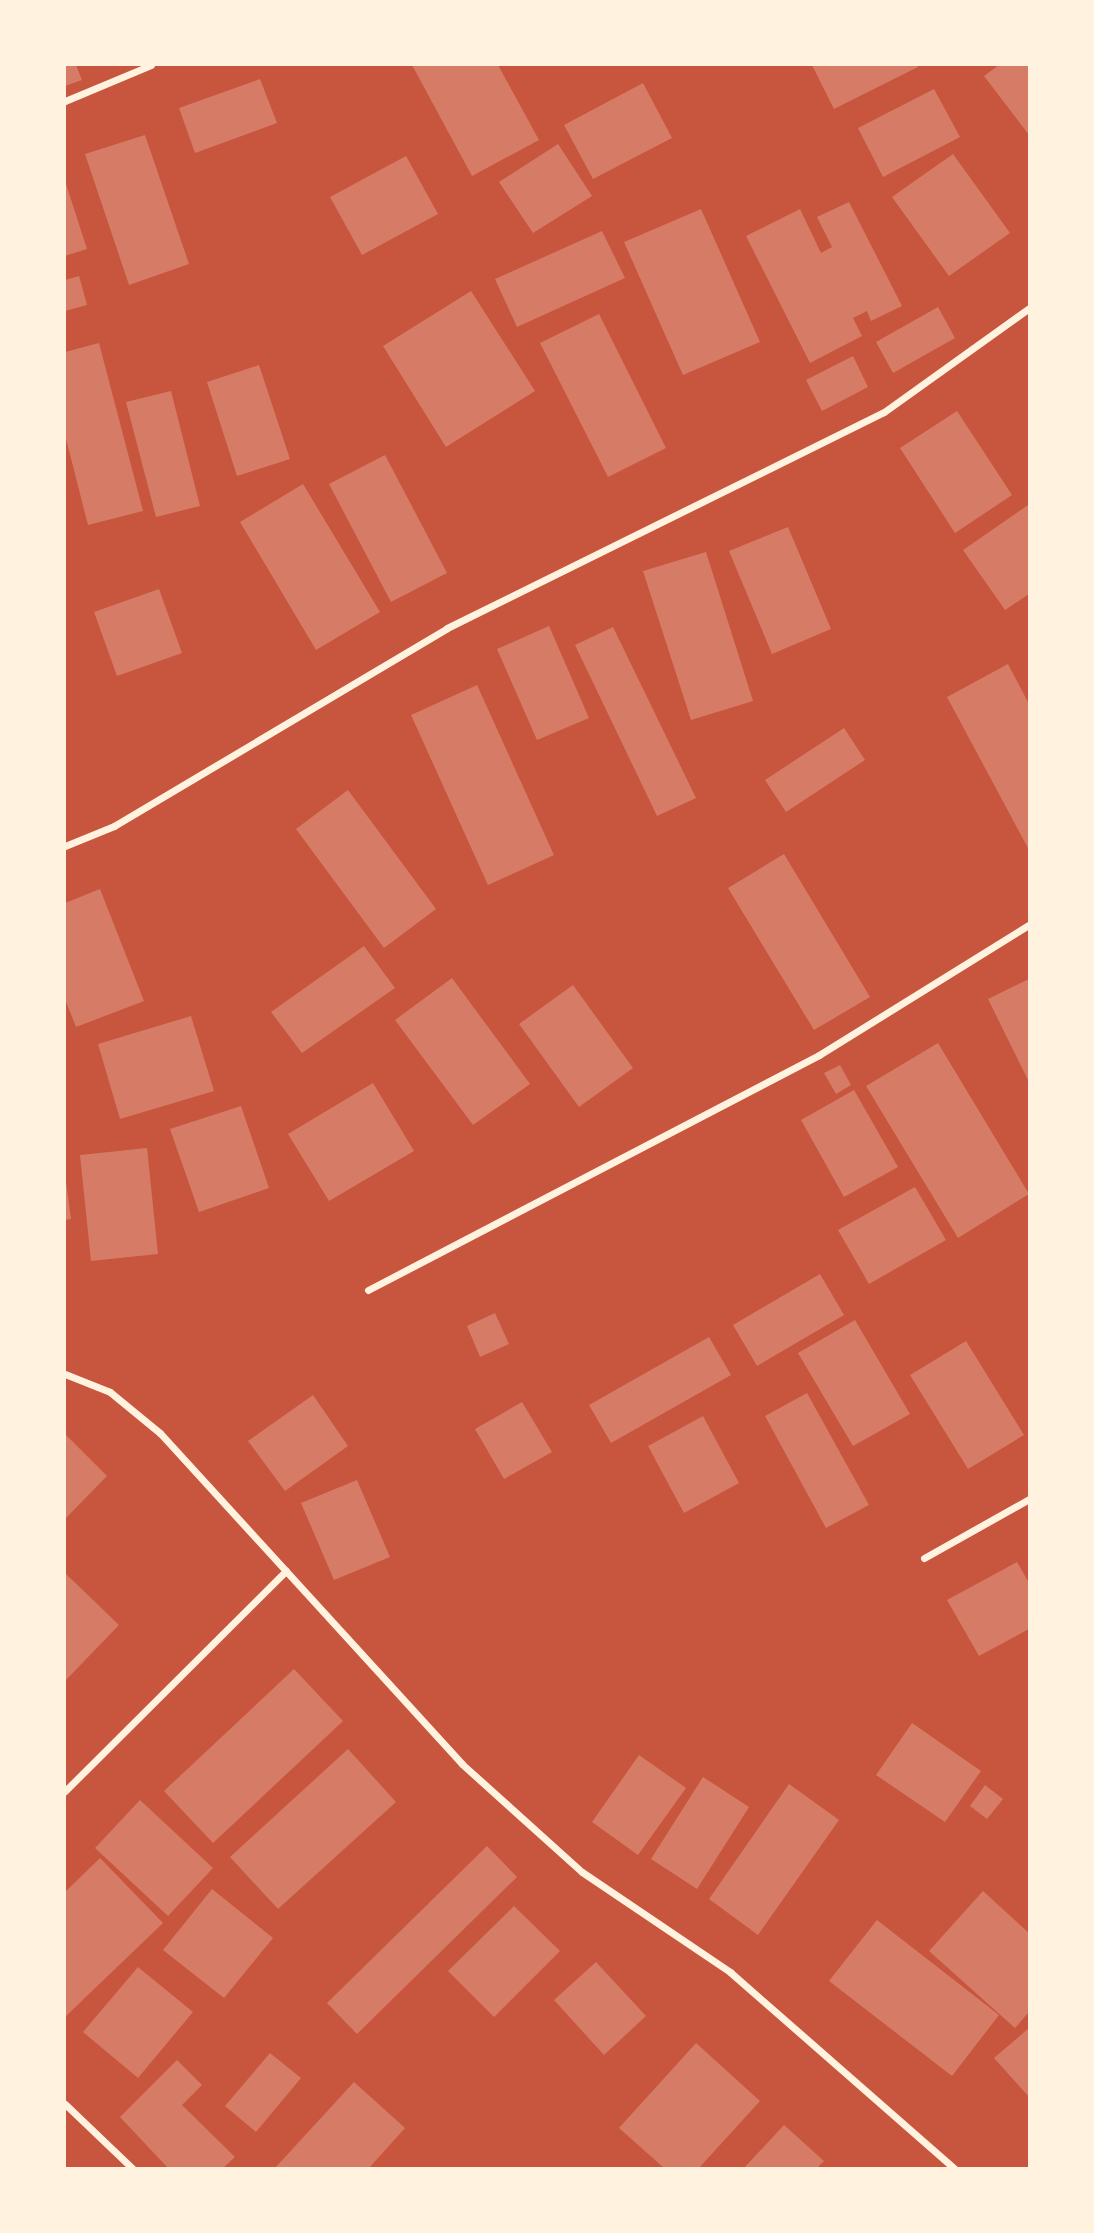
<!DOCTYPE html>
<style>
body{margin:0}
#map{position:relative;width:1094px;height:2233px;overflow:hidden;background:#c8553d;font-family:Arial,sans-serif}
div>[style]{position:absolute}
.building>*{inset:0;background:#d67c66}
.minor>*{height:7px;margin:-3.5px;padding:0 3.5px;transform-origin:3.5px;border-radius:3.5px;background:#fff3e0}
span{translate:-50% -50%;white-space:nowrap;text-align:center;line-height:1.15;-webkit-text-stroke:5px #fff3e0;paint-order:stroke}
.frame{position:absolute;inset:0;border:66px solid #fff3e0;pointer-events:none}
</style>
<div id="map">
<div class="building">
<div style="clip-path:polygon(65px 65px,76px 65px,82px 80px,65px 86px)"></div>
<div style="clip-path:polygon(412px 65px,498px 65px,539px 140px,472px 176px)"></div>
<div style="clip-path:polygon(812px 65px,917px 65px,918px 67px,834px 109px)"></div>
<div style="clip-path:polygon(999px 65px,1029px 65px,1029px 135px,984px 76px)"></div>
<div style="clip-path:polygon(260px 79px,277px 123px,195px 153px,179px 108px)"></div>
<div style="clip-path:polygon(643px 83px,672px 138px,593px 179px,564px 125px)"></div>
<div style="clip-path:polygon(934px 89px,960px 137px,883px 177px,858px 128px)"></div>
<div style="clip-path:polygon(145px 135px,189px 264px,129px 285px,85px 154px)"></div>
<div style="clip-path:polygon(558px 144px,592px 196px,533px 233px,499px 182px)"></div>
<div style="clip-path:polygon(953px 154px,1010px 233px,949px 276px,892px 197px)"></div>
<div style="clip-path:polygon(406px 156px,438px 214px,362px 255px,330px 197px)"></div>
<div style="clip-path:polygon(65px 181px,87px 249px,65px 256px)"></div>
<div style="clip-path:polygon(849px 202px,902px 306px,871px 321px,867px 311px,853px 318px,862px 336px,810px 363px,746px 236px,800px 209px,821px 253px,832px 247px,817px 217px)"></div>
<div style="clip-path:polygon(701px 209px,760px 342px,683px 375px,624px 242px)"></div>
<div style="clip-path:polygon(602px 231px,625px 278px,517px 327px,495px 279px)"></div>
<div style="clip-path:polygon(79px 276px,87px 305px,65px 311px,65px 280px)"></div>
<div style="clip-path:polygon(471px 291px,535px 391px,446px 447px,383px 346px)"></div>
<div style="clip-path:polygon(938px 307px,955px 338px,893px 373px,876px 342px)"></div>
<div style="clip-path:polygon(599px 314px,666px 448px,608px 477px,540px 343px)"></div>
<div style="clip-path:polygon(99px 343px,143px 511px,88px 525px,65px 435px,65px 352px)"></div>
<div style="clip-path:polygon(853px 356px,868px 387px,822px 411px,806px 380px)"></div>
<div style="clip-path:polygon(259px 365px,290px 459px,237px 476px,207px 382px)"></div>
<div style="clip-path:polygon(171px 391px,200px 506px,156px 517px,126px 402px)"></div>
<div style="clip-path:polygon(957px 411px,1012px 495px,955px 533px,900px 448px)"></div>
<div style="clip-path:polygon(385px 455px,447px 573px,391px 602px,329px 484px)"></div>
<div style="clip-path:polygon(303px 484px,380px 612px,316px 650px,240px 522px)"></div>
<div style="clip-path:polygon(1028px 505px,1029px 594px,1005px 610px,963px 550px)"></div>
<div style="clip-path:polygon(788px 527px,831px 629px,772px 654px,729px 551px)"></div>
<div style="clip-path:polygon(706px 552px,753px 701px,691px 720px,643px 571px)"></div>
<div style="clip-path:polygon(159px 589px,182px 653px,117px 676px,94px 612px)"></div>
<div style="clip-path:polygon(549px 626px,589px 718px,537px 740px,497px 649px)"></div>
<div style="clip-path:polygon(613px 627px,696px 798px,657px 816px,575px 645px)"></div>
<div style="clip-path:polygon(1008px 664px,1029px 704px,1029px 850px,947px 697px)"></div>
<div style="clip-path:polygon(477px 685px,554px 855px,488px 885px,411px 715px)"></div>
<div style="clip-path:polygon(844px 728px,865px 760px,786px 812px,765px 780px)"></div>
<div style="clip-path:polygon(348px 790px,436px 909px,384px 948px,296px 829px)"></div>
<div style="clip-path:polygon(784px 854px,870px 997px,814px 1030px,728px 888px)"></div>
<div style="clip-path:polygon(100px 889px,144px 1001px,76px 1027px,65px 999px,65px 903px)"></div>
<div style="clip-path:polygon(364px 946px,395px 988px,302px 1053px,271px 1012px)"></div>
<div style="clip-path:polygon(452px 978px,530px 1084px,473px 1125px,395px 1020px)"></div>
<div style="clip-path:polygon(1029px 979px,1029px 1082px,988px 999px)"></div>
<div style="clip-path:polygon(573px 985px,633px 1068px,579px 1107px,519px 1024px)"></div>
<div style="clip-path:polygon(191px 1016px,214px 1091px,120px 1119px,98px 1044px)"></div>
<div style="clip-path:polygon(938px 1043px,1029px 1194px,958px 1238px,866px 1086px)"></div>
<div style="clip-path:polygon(840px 1065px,851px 1085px,836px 1094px,824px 1073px)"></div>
<div style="clip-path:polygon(373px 1083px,414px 1151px,329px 1201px,288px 1134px)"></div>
<div style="clip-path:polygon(854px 1090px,898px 1167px,844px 1197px,801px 1120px)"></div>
<div style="clip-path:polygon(241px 1106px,269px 1188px,199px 1212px,170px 1129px)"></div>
<div style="clip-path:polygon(147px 1148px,158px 1254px,91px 1261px,80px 1155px)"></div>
<div style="clip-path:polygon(65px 1175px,71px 1219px,65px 1220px)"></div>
<div style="clip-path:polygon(915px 1187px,946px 1240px,869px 1284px,838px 1230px)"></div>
<div style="clip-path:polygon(820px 1274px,844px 1315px,757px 1366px,733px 1325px)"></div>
<div style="clip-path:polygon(495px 1313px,509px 1344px,480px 1357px,467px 1326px)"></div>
<div style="clip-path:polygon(855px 1320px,910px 1414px,853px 1446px,798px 1353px)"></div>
<div style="clip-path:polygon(709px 1337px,731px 1375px,611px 1443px,589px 1405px)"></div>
<div style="clip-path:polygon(966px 1341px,1024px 1435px,968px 1469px,910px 1375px)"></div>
<div style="clip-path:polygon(807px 1393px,869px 1505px,826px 1528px,765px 1416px)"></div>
<div style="clip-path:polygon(313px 1395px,348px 1446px,285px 1491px,248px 1441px)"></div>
<div style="clip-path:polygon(522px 1402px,552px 1452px,504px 1479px,475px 1429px)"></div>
<div style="clip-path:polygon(703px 1416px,739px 1483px,684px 1513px,648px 1446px)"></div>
<div style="clip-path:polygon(65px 1434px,107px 1476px,65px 1519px)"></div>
<div style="clip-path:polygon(357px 1480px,390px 1557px,334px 1580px,301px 1503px)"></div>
<div style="clip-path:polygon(1017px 1562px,1029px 1583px,1029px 1629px,979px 1656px,947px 1600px)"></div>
<div style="clip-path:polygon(65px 1573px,119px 1625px,65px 1681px)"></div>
<div style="clip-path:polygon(294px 1669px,343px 1721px,213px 1843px,164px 1791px)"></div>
<div style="clip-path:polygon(912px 1723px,981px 1771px,945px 1822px,876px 1775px)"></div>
<div style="clip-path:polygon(348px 1749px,396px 1802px,278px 1909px,230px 1857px)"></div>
<div style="clip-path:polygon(639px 1755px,686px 1788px,638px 1855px,592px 1822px)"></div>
<div style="clip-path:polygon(703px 1777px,749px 1807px,697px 1889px,651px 1859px)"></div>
<div style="clip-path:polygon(789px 1784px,839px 1820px,758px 1935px,709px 1899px)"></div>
<div style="clip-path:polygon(985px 1785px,1003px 1799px,987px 1819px,970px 1806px)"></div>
<div style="clip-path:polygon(140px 1800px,213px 1868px,168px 1916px,95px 1848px)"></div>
<div style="clip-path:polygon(487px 1846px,517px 1877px,357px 2034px,327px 2003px)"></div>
<div style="clip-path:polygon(100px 1858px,163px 1923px,65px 2017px,65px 1892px)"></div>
<div style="clip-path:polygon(212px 1889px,273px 1938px,224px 1998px,163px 1950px)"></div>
<div style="clip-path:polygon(983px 1891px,1029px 1933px,1029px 2012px,1015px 2028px,929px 1951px)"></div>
<div style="clip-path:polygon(514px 1906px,560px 1951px,494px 2017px,448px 1971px)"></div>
<div style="clip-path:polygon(877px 1920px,999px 2015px,952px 2076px,829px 1981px)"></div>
<div style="clip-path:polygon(596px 1962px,646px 2016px,604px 2055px,554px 2000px)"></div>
<div style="clip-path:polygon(138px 1967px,193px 2012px,138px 2078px,83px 2032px)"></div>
<div style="clip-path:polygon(1029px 2028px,1029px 2097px,994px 2058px)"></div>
<div style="clip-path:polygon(696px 2043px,760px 2101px,699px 2168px,664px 2168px,619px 2128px)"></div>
<div style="clip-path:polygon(270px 2053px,301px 2078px,256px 2132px,225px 2106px)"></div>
<div style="clip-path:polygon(177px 2060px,202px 2085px,182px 2105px,235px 2157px,223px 2168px,168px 2168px,120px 2117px)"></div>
<div style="clip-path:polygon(354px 2082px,405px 2128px,369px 2168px,275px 2168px)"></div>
<div style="clip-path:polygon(784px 2125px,824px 2161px,817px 2168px,744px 2168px)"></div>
</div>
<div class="minor">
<div style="left:65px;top:101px;width:93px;rotate:-22.7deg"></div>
<div style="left:65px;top:846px;width:53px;rotate:-22.2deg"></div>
<div style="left:114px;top:826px;width:387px;rotate:-30.7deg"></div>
<div style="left:447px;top:628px;width:487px;rotate:-26.3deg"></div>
<div style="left:884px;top:412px;width:178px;rotate:-35.6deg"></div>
<div style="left:368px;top:1290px;width:509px;rotate:-27.52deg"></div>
<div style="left:819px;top:1055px;width:247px;rotate:-31.8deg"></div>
<div style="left:65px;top:1374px;width:48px;rotate:21.8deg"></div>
<div style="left:110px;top:1392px;width:65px;rotate:39.4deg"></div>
<div style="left:160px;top:1433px;width:448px;rotate:47.6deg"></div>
<div style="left:462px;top:1764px;width:161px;rotate:42deg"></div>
<div style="left:582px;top:1872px;width:179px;rotate:34deg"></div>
<div style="left:730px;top:1972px;width:298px;rotate:41.2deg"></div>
<div style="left:924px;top:1558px;width:120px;rotate:-29.3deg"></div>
<div style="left:65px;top:1791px;width:312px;rotate:-44.9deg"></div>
<div style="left:65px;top:2104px;width:93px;rotate:43.7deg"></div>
</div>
<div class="frame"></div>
</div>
